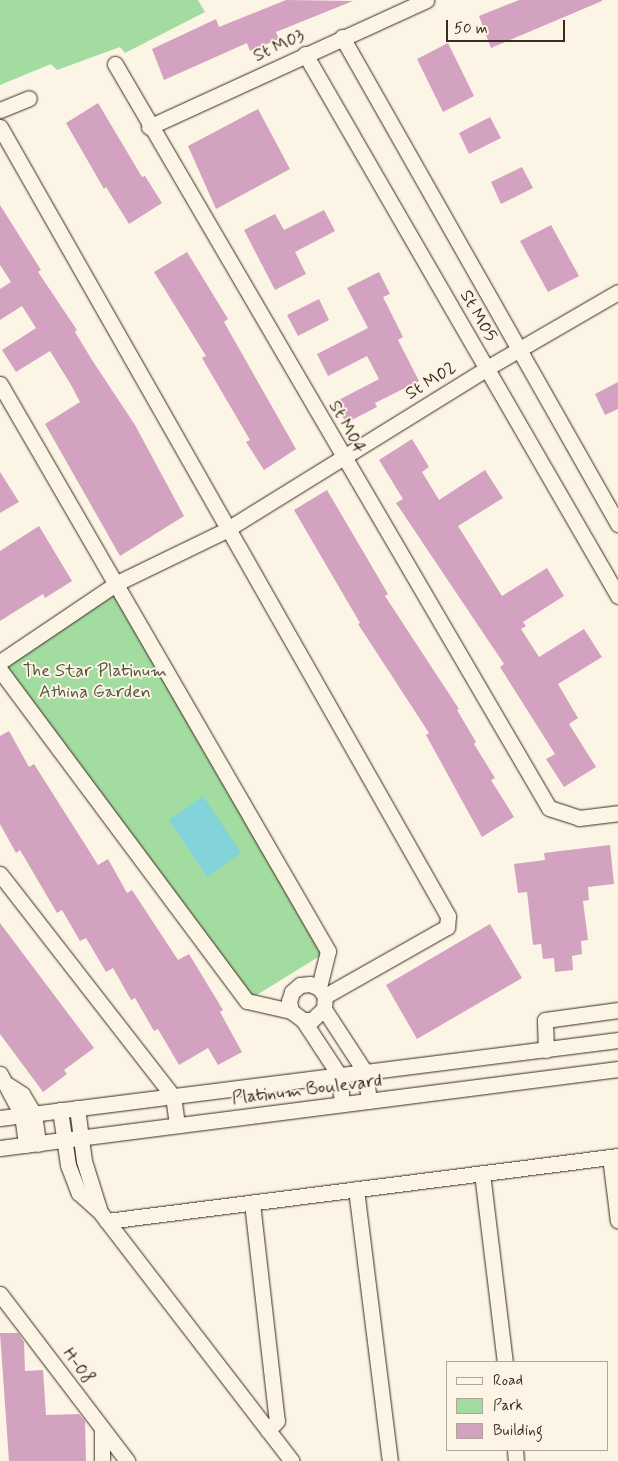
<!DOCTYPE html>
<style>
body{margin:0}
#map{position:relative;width:618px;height:1461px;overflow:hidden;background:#fcf5e5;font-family:Mynerve,sans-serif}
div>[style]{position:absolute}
.green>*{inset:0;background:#a3dca1}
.water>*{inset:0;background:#82d3da}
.building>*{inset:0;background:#d3a2c0}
.roads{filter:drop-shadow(0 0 1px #3b2a1e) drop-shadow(0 0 1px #3b2a1e)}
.minor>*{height:15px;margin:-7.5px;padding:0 7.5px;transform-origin:7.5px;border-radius:7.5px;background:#fcf5e5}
span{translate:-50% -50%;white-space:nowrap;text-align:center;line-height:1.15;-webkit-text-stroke:4px #fcf5e5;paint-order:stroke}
.street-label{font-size:18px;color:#3b2a1e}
.park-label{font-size:18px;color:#55563f}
.legend{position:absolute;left:446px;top:1361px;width:162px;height:90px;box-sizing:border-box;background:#fcf5e5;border:1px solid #afa495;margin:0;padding:6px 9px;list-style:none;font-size:15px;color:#3b2a1e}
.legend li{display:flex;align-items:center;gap:10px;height:25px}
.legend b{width:25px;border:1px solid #afa495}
.scale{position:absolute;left:446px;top:20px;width:119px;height:22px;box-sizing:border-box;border:2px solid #3b2a1e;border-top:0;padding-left:6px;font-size:15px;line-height:18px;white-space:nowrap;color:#3b2a1e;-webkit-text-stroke:4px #fcf5e5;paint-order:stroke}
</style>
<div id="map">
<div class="green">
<div style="clip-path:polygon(0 0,198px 0,205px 12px,125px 53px,120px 47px,57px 70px,51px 64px,0 85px)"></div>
<div style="clip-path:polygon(117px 583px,328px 951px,247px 1001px,0 662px)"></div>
</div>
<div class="water">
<div style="clip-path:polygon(203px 796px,241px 853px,207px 877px,169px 820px)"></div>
</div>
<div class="building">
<div style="clip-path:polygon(286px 0,353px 1px,276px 32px,279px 39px,250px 51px,247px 43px,164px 80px,152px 49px,216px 19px,219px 27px)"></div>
<div style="clip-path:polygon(519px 0,602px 0,602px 1px,491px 48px,479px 16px)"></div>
<div style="clip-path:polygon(448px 43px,474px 96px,443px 112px,417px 59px)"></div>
<div style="clip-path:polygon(98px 103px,142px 177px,145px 176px,162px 203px,129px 224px,106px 187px,104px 189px,66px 123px)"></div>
<div style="clip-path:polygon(258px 109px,290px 169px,216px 209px,188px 146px)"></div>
<div style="clip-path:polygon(490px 117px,501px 138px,469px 154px,459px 133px)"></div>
<div style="clip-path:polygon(522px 167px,533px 188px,501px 204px,491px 182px)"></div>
<div style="clip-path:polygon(0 205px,41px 270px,38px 272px,77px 330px,75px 332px,92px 360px,135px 425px,184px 516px,120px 556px,45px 424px,80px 402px,71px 385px,50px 351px,16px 372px,2px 350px,36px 328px,22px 306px,0 320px,0 289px,11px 282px,0 265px)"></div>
<div style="clip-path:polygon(324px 210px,335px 231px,295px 252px,306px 274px,275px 290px,244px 230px,275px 214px,284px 230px)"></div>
<div style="clip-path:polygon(551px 225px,579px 276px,548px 292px,520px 241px)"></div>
<div style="clip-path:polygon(187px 252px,228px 319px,224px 322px,296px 449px,264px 470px,246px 442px,250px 440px,202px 358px,206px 356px,154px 272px)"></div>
<div style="clip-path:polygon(379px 272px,390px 294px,383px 297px,403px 337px,398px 340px,419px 381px,375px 403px,377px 407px,346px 423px,335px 402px,379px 379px,367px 356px,328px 376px,317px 354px,368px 328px,347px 288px)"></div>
<div style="clip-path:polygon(319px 299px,329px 320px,298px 336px,287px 315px)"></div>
<div style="clip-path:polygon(618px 382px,618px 409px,605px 415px,595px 394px)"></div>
<div style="clip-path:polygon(412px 439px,429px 467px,422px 472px,439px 500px,485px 470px,503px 498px,458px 526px,502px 596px,547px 568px,564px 596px,523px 622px,526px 626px,521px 629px,539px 657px,584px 629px,602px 657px,558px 684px,578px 718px,569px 724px,596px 767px,564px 787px,546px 759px,555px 754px,500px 667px,504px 664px,396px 503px,403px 499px,379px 460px)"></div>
<div style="clip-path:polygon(0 472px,19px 502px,0 513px)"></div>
<div style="clip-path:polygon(327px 490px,388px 594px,385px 596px,459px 709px,457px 710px,476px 742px,474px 744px,495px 778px,491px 780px,514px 817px,482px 837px,426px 735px,429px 733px,358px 624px,360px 623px,294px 510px)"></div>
<div style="clip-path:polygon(39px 526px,72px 581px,45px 598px,43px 594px,0 621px,0 551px)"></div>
<div style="clip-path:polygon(9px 731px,29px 767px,34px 764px,98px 865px,108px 859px,127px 893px,132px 890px,178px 960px,189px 954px,223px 1010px,220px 1012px,242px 1052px,218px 1065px,208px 1048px,179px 1065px,158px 1029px,154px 1031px,135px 998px,131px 1000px,113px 968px,106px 972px,86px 938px,80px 941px,62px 910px,57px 913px,20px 850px,16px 853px,0 824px,0 736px)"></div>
<div style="clip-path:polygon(610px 845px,614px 884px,588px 887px,589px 900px,583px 901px,588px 940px,581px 941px,582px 954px,572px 956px,573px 970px,555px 972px,554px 958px,543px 959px,541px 944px,533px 945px,527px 892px,518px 893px,514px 864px,545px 860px,544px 853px)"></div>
<div style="clip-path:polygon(0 923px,94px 1048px,64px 1070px,67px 1074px,43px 1092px,0 1034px)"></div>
<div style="clip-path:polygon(490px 924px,522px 978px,417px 1039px,386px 985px)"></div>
<div style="clip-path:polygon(0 1333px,18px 1333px,24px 1342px,25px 1371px,43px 1370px,46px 1415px,79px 1414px,85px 1421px,86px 1461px,9px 1461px)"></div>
</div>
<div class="roads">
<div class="minor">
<div style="left:342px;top:37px;width:560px;rotate:60.46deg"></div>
<div style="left:305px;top:54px;width:626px;rotate:59.99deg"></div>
<div style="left:115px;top:64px;width:861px;rotate:59.74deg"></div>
<div style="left:549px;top:808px;width:32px;rotate:18deg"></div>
<div style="left:579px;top:818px;width:39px;rotate:-7deg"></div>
<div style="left:0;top:110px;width:31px;rotate:-22deg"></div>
<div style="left:0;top:127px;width:907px;rotate:60.41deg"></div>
<div style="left:448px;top:916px;width:11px;rotate:95deg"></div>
<div style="left:447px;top:927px;width:140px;rotate:150.5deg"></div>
<div style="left:149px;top:127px;width:305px;rotate:-24.6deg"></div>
<div style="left:0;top:384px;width:655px;rotate:59.95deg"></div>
<div style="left:328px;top:951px;width:38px;rotate:104deg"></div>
<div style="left:0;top:662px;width:141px;rotate:-34deg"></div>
<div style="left:117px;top:583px;width:121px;rotate:-25.9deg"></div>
<div style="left:226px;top:530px;width:307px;rotate:-31.8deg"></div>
<div style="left:487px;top:368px;width:151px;rotate:-30.1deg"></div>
<div style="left:0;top:670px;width:413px;rotate:53.3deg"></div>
<div style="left:247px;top:1001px;width:45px;rotate:12.8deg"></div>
<div style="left:0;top:874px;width:281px;rotate:52.1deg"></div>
<div style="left:173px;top:1096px;width:29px;rotate:82deg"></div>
<div style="left:324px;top:1009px;width:75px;rotate:56.9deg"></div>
<div style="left:365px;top:1072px;width:29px;rotate:82deg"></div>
<div style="left:303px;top:1020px;width:9px"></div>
<div style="left:312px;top:1020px;width:16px;rotate:-43deg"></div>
<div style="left:324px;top:1009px;width:13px;rotate:-86deg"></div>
<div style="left:325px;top:996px;width:10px;rotate:-127deg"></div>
<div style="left:319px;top:988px;width:10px;rotate:-156deg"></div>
<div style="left:310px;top:984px;width:10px;rotate:174deg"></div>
<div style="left:300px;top:985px;width:11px;rotate:139deg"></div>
<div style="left:292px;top:992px;width:9px;rotate:108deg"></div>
<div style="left:289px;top:1001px;width:10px;rotate:79deg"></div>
<div style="left:291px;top:1011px;width:15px;rotate:37deg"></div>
<div style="left:303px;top:1020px;width:66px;rotate:56.8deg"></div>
<div style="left:339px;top:1075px;width:29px;rotate:84deg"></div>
<div style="left:546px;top:1050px;width:30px;rotate:-92deg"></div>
<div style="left:545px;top:1020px;width:74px;rotate:-7.8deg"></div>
<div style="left:0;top:1074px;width:47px;rotate:61.8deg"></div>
<div style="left:22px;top:1115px;width:30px;rotate:82deg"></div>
<div style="left:8px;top:1085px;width:17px;rotate:33deg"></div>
<div style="left:22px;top:1094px;width:23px;rotate:59deg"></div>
<div style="left:34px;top:1114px;width:30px;rotate:82deg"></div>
<div style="left:77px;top:1108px;width:53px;rotate:82.5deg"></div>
<div style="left:84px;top:1161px;width:53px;rotate:72.6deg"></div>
<div style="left:60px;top:1110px;width:56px;rotate:81.7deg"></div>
<div style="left:68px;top:1165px;width:30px;rotate:69deg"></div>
<div style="left:79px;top:1193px;width:28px;rotate:42deg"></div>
<div style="left:100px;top:1212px;width:314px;rotate:52.4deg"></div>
<div style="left:0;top:1118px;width:623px;rotate:-7.19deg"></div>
<div style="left:0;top:1148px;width:623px;rotate:-7.28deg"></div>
<div style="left:610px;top:1157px;width:64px;rotate:82.9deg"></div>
<div style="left:482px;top:1173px;width:190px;rotate:83.1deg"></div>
<div style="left:356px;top:1189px;width:274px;rotate:82.9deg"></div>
<div style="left:252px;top:1203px;width:219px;rotate:83.5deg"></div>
<div style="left:277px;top:1421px;width:13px;rotate:135deg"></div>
<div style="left:107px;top:1221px;width:515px;rotate:-7.25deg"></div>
<div style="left:0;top:1294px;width:210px;rotate:52.7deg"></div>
<div style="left:515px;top:1450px;width:11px;rotate:85deg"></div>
<div style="left:102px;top:1461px;width:32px;rotate:-90deg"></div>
</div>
</div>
<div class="street-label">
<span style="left:279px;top:46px;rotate:-25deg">St M03</span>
<span style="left:478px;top:316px;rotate:60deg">St M05</span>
<span style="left:431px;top:381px;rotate:-32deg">St M02</span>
<span style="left:347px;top:427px;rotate:60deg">St M04</span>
<span style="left:307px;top:1090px;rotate:-7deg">Platinum Boulevard</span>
<span style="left:78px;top:1366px;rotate:53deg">H-08</span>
</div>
<div class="park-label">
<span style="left:95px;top:682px">The Star Platinum<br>Athina Garden</span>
</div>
<ul class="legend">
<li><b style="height:6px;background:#fcf5e5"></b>Road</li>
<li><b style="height:14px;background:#a3dca1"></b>Park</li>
<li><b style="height:14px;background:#d3a2c0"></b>Building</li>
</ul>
<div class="scale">50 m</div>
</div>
